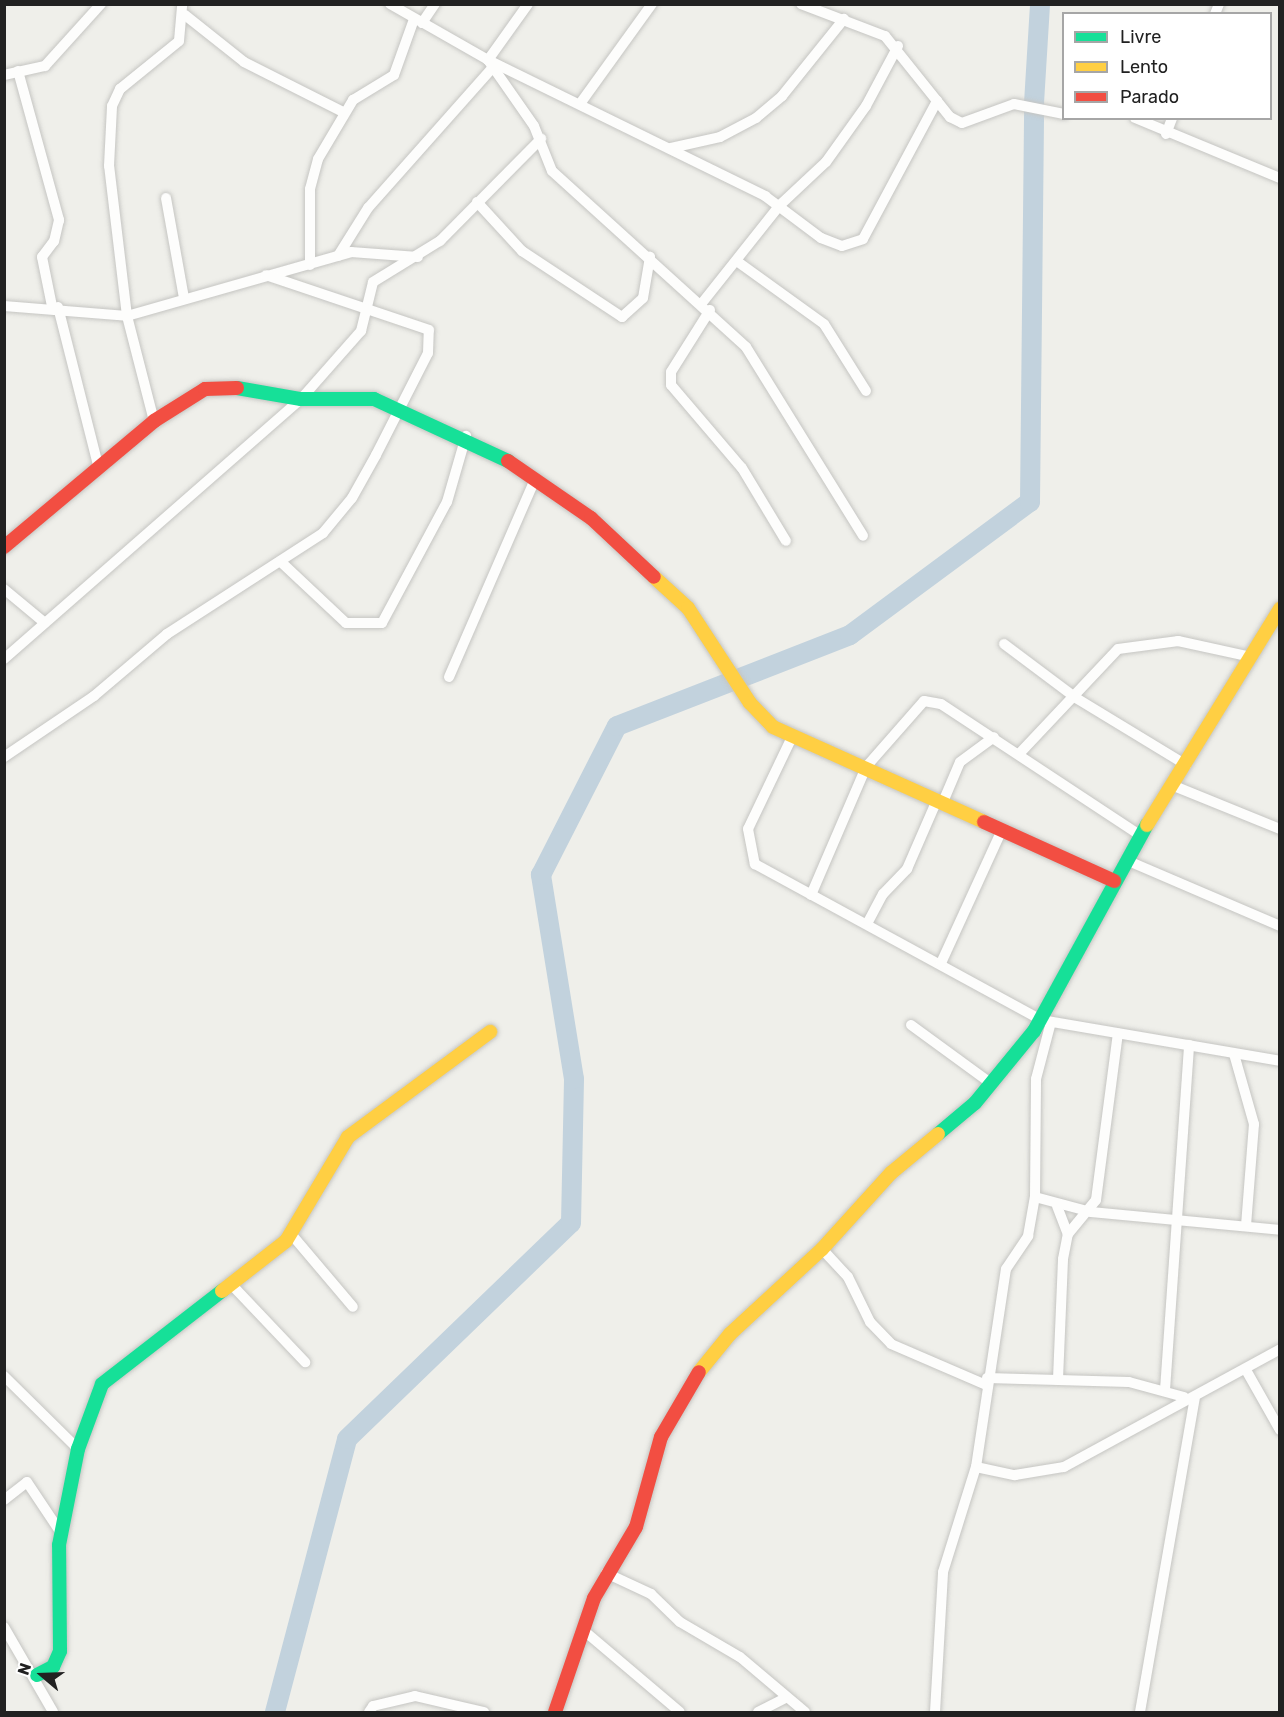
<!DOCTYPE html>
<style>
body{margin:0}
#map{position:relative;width:1284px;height:1717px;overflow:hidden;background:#efefea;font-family:Rubik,sans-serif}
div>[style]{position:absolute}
.river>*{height:20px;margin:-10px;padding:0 10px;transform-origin:10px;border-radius:10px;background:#c2d2dd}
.roads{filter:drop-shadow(0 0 2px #c5c5c2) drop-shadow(0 0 2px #c5c5c2)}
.street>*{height:10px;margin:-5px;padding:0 5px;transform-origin:5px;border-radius:5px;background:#fdfdfc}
.fast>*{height:14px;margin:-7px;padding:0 7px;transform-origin:7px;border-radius:7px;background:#16e098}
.slow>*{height:14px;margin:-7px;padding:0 7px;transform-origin:7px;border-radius:7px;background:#ffcf43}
.jam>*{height:14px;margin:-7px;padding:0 7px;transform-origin:7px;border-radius:7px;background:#f24e42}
span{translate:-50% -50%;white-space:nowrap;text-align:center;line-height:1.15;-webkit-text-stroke:4.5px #fff;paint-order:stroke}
.frame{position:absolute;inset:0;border:6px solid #212121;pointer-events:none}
.legend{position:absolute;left:1062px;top:12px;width:210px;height:108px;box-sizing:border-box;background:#fff;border:2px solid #a6a6a6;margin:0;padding:8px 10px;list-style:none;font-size:18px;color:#212121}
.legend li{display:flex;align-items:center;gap:12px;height:30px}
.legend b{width:30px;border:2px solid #a6a6a6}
.north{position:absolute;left:12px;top:1645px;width:60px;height:60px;-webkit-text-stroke:4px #fff;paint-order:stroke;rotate:289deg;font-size:16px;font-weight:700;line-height:24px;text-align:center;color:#212121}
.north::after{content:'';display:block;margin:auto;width:21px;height:27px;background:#212121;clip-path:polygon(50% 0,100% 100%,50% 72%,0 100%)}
</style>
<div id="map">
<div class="river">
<div style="left:275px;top:1712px;width:282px;rotate:-75.2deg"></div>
<div style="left:347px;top:1439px;width:311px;rotate:-44deg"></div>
<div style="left:571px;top:1223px;width:144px;rotate:-88.8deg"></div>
<div style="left:574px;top:1079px;width:207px;rotate:-99.2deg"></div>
<div style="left:541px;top:875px;width:167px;rotate:-63deg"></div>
<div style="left:617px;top:726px;width:250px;rotate:-21.3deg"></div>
<div style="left:850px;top:635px;width:224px;rotate:-36.5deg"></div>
<div style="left:1030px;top:502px;width:399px;rotate:-89.4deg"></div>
<div style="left:1034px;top:103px;width:99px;rotate:-86.5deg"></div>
</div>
<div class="roads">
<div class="street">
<div style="left:390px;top:4px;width:113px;rotate:29.7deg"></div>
<div style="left:488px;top:60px;width:309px;rotate:26.1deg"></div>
<div style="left:765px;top:196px;width:70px;rotate:36.9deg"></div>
<div style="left:821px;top:238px;width:22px;rotate:21deg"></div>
<div style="left:842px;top:246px;width:22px;rotate:-18deg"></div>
<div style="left:863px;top:239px;width:157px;rotate:-61.8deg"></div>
<div style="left:528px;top:4px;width:69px;rotate:125.5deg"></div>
<div style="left:488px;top:60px;width:80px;rotate:55.1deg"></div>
<div style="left:534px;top:126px;width:48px;rotate:68.2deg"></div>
<div style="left:552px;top:171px;width:262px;rotate:42.2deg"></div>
<div style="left:746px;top:347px;width:222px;rotate:58.2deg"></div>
<div style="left:801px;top:4px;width:90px;rotate:20.9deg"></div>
<div style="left:885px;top:36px;width:104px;rotate:51.3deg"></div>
<div style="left:950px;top:117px;width:13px;rotate:27deg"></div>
<div style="left:962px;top:123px;width:55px;rotate:-20.1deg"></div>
<div style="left:1014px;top:104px;width:51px;rotate:11.3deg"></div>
<div style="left:1215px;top:14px;width:11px;rotate:-68deg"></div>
<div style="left:185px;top:15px;width:75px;rotate:38.5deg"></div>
<div style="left:244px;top:62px;width:111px;rotate:26.8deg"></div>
<div style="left:422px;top:23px;width:23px;rotate:-56deg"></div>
<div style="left:18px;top:71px;width:155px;rotate:74.6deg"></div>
<div style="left:59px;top:220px;width:22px;rotate:103deg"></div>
<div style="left:54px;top:241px;width:20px;rotate:127deg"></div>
<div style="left:42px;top:257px;width:50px;rotate:78.5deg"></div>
<div style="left:4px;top:75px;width:42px;rotate:-12.4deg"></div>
<div style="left:45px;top:66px;width:84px;rotate:-47.9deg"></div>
<div style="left:582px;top:101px;width:120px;rotate:-54.2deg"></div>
<div style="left:1135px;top:118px;width:157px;rotate:22.5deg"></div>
<div style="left:1166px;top:134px;width:17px;rotate:-69deg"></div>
<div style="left:671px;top:148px;width:50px;rotate:-12.7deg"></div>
<div style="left:720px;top:137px;width:41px;rotate:-27.8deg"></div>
<div style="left:756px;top:118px;width:34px;rotate:-40deg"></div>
<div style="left:782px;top:96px;width:99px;rotate:-51.2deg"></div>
<div style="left:166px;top:198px;width:102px;rotate:79.8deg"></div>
<div style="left:477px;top:202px;width:67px;rotate:47.4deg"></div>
<div style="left:522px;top:251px;width:120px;rotate:33.4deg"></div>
<div style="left:622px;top:317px;width:28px;rotate:-42deg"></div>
<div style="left:643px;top:298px;width:42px;rotate:-80.3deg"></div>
<div style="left:338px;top:256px;width:57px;rotate:-58deg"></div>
<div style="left:368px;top:208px;width:190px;rotate:-48.4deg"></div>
<div style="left:738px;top:262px;width:106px;rotate:35.8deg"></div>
<div style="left:824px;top:324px;width:79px;rotate:57.9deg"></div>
<div style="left:310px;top:265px;width:76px;rotate:-90deg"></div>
<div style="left:310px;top:189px;width:31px;rotate:-75deg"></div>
<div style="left:318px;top:159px;width:69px;rotate:-59.3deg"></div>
<div style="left:353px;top:100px;width:48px;rotate:-31.4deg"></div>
<div style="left:394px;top:75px;width:59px;rotate:-70.3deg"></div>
<div style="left:702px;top:303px;width:125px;rotate:-51.5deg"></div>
<div style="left:780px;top:205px;width:63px;rotate:-43.1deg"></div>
<div style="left:826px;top:162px;width:69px;rotate:-54.5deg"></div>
<div style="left:866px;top:106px;width:68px;rotate:-61.9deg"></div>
<div style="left:4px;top:306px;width:123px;rotate:4.6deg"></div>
<div style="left:127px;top:316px;width:233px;rotate:-15.9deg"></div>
<div style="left:351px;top:252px;width:67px;rotate:4.3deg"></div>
<div style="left:58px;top:307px;width:167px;rotate:75.8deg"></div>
<div style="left:710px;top:310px;width:73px;rotate:122.2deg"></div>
<div style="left:671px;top:372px;width:13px;rotate:90deg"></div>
<div style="left:671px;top:385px;width:109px;rotate:49.5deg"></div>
<div style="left:742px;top:468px;width:85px;rotate:58.9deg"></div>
<div style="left:154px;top:421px;width:108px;rotate:-104.4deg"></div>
<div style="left:127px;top:316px;width:151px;rotate:-96.8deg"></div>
<div style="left:109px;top:166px;width:60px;rotate:-87.1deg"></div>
<div style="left:112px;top:106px;width:19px;rotate:-65deg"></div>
<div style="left:120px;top:89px;width:76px;rotate:-39.1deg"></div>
<div style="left:179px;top:41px;width:37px;rotate:-85deg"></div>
<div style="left:281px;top:562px;width:89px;rotate:43.2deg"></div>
<div style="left:346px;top:623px;width:36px"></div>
<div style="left:382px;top:623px;width:137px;rotate:-61.8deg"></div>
<div style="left:447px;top:502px;width:69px;rotate:-73.9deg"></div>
<div style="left:4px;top:589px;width:53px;rotate:39.7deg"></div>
<div style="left:1004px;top:644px;width:90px;rotate:36.9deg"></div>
<div style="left:1076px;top:698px;width:129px;rotate:31.3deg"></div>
<div style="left:4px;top:659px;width:395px;rotate:-41.2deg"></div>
<div style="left:301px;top:399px;width:91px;rotate:-48.6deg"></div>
<div style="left:361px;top:331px;width:50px;rotate:-76.2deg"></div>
<div style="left:373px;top:282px;width:79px;rotate:-31.5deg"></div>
<div style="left:440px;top:241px;width:144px;rotate:-45.3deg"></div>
<div style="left:449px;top:677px;width:216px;rotate:-66.5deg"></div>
<div style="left:793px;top:735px;width:104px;rotate:115.6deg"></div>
<div style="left:748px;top:829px;width:36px;rotate:79deg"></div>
<div style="left:755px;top:864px;width:326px;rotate:28.6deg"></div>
<div style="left:1041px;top:1020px;width:242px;rotate:9.7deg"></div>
<div style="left:1019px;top:754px;width:144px;rotate:-46.7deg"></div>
<div style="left:1118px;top:649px;width:61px;rotate:-7.6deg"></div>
<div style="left:1178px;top:641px;width:71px;rotate:12.3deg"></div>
<div style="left:4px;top:757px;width:109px;rotate:-34.1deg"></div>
<div style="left:94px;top:696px;width:96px;rotate:-40.3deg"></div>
<div style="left:167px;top:634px;width:186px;rotate:-32.9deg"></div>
<div style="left:323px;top:533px;width:45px;rotate:-50.4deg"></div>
<div style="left:352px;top:498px;width:49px;rotate:-60.8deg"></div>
<div style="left:376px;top:455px;width:114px;rotate:-63deg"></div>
<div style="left:428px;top:353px;width:23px;rotate:-88deg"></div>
<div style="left:429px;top:330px;width:172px;rotate:-161.4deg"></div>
<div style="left:1174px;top:786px;width:114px;rotate:22.1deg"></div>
<div style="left:943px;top:802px;width:43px;rotate:-67deg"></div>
<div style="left:960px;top:762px;width:42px;rotate:-36.3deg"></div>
<div style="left:1126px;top:860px;width:168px;rotate:23.2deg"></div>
<div style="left:811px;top:895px;width:139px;rotate:-66.7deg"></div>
<div style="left:866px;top:767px;width:88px;rotate:-48.7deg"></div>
<div style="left:924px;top:701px;width:17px;rotate:10deg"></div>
<div style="left:941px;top:704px;width:240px;rotate:33.4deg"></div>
<div style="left:868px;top:922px;width:32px;rotate:-62deg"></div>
<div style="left:883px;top:894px;width:35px;rotate:-46deg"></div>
<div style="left:907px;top:869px;width:75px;rotate:-66.5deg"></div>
<div style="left:941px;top:963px;width:144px;rotate:-65.4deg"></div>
<div style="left:911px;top:1025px;width:100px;rotate:36.1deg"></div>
<div style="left:1234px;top:1054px;width:73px;rotate:74.1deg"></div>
<div style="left:1254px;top:1124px;width:102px;rotate:94.5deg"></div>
<div style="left:1035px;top:1197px;width:58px;rotate:15deg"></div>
<div style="left:1091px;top:1212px;width:190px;rotate:5.4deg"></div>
<div style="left:1057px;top:1206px;width:30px;rotate:69deg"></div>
<div style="left:292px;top:1235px;width:94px;rotate:49.7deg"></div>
<div style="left:822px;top:1249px;width:38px;rotate:47deg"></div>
<div style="left:848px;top:1277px;width:50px;rotate:63.9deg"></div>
<div style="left:870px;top:1322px;width:30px;rotate:46deg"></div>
<div style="left:891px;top:1344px;width:103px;rotate:23.3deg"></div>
<div style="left:231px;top:1284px;width:108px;rotate:46.5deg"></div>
<div style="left:1246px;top:1370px;width:69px;rotate:60.5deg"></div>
<div style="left:4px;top:1376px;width:104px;rotate:44.6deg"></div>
<div style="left:987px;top:1378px;width:142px;rotate:1.6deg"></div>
<div style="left:1129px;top:1382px;width:57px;rotate:15.3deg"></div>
<div style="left:1058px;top:1379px;width:120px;rotate:-87.6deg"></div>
<div style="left:1063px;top:1259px;width:25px;rotate:-79deg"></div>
<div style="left:1068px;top:1234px;width:44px;rotate:-50.5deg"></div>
<div style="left:1096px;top:1200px;width:168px;rotate:-82.5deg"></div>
<div style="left:1165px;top:1390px;width:346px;rotate:-86deg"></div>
<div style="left:976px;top:1467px;width:40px;rotate:12deg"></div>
<div style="left:1015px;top:1475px;width:50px;rotate:-9.3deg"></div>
<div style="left:1064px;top:1467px;width:246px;rotate:-28.6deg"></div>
<div style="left:4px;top:1500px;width:29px;rotate:-38deg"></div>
<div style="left:27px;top:1482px;width:61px;rotate:56.3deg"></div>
<div style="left:606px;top:1573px;width:50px;rotate:25deg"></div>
<div style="left:651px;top:1594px;width:40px;rotate:44deg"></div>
<div style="left:680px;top:1622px;width:69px;rotate:30.3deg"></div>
<div style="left:740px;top:1657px;width:85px;rotate:40.2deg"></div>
<div style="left:4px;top:1627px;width:98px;rotate:60deg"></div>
<div style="left:582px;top:1629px;width:128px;rotate:40.3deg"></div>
<div style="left:369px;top:1712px;width:7px;rotate:-56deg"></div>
<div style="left:373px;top:1706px;width:43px;rotate:-13.4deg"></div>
<div style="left:415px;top:1696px;width:71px;rotate:13.1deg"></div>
<div style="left:758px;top:1712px;width:30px;rotate:-27deg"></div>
<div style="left:935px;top:1712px;width:140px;rotate:-86.7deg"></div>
<div style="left:943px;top:1572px;width:110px;rotate:-72.6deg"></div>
<div style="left:976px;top:1467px;width:200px;rotate:-81.4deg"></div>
<div style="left:1006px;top:1269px;width:40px;rotate:-56deg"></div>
<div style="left:1028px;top:1236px;width:40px;rotate:-80deg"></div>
<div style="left:1035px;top:1197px;width:118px;rotate:-89.5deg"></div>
<div style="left:1036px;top:1079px;width:59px;rotate:-75.3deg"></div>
<div style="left:1140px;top:1712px;width:320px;rotate:-80.1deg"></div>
</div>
<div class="fast">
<div style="left:237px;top:388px;width:65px;rotate:9.8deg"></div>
<div style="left:301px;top:399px;width:73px"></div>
<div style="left:374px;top:399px;width:148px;rotate:24.8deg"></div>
<div style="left:938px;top:1134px;width:48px;rotate:-40deg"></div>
<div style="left:975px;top:1103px;width:93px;rotate:-50.7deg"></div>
<div style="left:1034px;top:1031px;width:235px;rotate:-61.3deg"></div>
<div style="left:37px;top:1675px;width:18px;rotate:-27deg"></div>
<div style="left:53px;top:1667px;width:17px;rotate:-66deg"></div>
<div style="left:60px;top:1651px;width:106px;rotate:-90.5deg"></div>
<div style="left:59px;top:1545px;width:98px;rotate:-78.8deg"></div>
<div style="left:78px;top:1449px;width:69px;rotate:-69.7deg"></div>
<div style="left:102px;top:1384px;width:152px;rotate:-37.8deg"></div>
</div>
<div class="slow">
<div style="left:654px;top:577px;width:46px;rotate:42.4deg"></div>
<div style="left:688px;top:608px;width:113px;rotate:56.9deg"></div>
<div style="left:750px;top:703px;width:33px;rotate:46deg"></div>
<div style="left:773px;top:727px;width:231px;rotate:24.2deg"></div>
<div style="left:1147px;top:825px;width:254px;rotate:-58.4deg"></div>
<div style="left:222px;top:1291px;width:81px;rotate:-38deg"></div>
<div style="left:286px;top:1241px;width:121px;rotate:-59.2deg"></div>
<div style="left:348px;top:1137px;width:177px;rotate:-36.5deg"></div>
<div style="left:699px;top:1372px;width:49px;rotate:-50.8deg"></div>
<div style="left:730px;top:1334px;width:125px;rotate:-42.7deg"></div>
<div style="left:822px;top:1249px;width:103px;rotate:-47.8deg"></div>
<div style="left:891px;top:1173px;width:61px;rotate:-39.7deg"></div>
</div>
<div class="jam">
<div style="left:508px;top:461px;width:101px;rotate:34.5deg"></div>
<div style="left:591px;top:518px;width:86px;rotate:43.1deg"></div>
<div style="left:4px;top:547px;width:196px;rotate:-40deg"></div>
<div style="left:154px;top:421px;width:60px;rotate:-32.1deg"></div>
<div style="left:205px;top:389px;width:32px;rotate:-2deg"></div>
<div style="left:984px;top:822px;width:143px;rotate:24.4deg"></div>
<div style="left:555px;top:1712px;width:120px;rotate:-71.1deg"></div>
<div style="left:594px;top:1598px;width:82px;rotate:-59.4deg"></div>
<div style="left:636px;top:1527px;width:93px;rotate:-74.5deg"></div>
<div style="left:661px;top:1437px;width:75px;rotate:-59.7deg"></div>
</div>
</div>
<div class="frame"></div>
<ul class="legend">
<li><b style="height:8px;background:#16e098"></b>Livre</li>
<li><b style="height:8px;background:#ffcf43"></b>Lento</li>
<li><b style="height:8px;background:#f24e42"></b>Parado</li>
</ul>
<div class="north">N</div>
</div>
